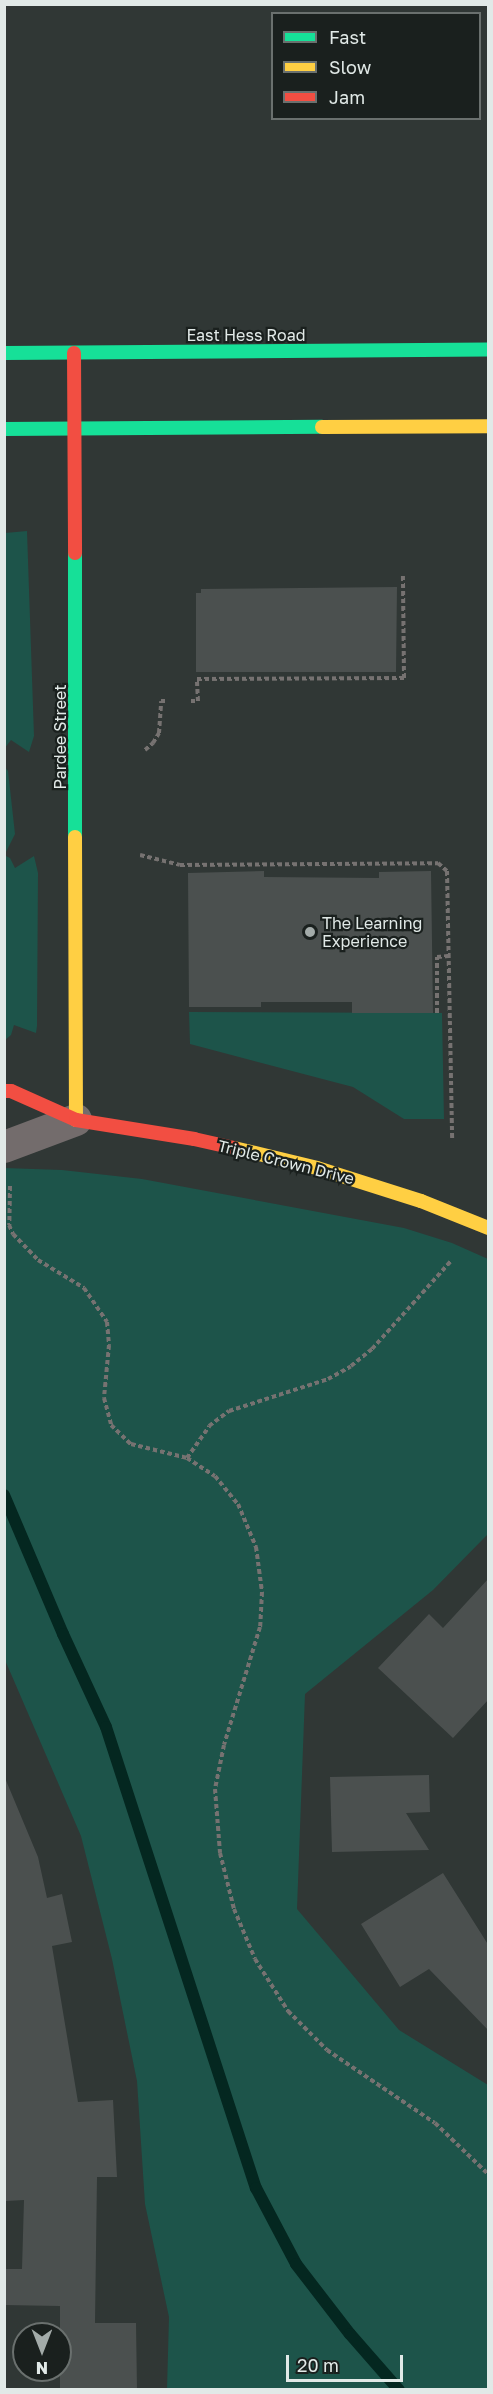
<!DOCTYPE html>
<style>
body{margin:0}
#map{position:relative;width:493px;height:2394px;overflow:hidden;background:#303735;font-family:"Golos Text",sans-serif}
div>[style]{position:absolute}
.green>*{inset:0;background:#1d544a}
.stream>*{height:12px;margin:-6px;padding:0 6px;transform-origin:6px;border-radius:6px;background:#042720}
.building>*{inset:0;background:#4b504f}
.path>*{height:4px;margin-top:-2px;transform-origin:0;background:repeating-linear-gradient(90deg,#767271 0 4.5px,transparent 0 7.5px)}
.street>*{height:32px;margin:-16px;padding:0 16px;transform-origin:16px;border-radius:16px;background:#736c6c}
.fast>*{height:14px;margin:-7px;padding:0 7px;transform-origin:7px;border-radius:7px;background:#16e098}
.slow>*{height:14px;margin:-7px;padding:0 7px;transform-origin:7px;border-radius:7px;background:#ffcf43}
.jam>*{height:14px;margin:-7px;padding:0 7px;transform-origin:7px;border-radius:7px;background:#f24e42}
.dots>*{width:16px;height:16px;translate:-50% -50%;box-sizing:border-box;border:3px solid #1a201e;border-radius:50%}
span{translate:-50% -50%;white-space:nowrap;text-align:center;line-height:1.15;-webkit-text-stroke:4.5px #1a201e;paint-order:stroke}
.street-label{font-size:16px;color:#e1e9e7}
.poi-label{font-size:16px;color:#e1e9e7}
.left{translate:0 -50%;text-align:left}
.frame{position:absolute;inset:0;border:6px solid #e1e9e7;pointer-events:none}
.legend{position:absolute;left:271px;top:12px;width:210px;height:108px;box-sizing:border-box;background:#1a201e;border:2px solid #6a706e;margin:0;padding:8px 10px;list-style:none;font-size:18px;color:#e1e9e7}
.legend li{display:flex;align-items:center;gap:12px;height:30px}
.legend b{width:30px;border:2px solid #6a706e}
.north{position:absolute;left:12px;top:2322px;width:60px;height:60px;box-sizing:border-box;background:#1a201e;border:2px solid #6a706e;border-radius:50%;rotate:180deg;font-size:16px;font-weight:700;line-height:24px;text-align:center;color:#e1e9e7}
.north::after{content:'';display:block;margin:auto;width:21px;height:27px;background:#a3aba9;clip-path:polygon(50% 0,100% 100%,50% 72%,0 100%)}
.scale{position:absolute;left:286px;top:2355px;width:117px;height:27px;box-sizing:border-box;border:3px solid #e1e9e7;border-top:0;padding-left:8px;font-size:18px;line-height:21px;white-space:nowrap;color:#e1e9e7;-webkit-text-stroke:4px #1a201e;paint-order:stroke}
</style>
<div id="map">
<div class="green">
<div style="clip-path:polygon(27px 531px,34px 736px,29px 752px,11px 740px,4px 749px,5px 533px)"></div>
<div style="clip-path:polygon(4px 766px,8px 771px,15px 834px,5px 854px)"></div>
<div style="clip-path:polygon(4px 855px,10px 858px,15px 868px,34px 856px,38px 873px,37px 1026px,36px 1033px,14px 1025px,11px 1035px,5px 1040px)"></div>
<div style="clip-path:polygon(189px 1012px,442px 1013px,444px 1119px,404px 1119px,353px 1087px,190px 1044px)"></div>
<div style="clip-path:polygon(4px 1168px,62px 1170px,142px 1179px,404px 1228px,452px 1243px,488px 1259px,488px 1534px,433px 1590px,305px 1694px,297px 1909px,399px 2030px,488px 2085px,488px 2389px,167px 2389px,169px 2317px,145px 2204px,137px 2081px,112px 1959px,81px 1836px,5px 1660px)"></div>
</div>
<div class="stream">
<div style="left:4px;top:1495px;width:151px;rotate:67deg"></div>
<div style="left:63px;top:1634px;width:102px;rotate:65.2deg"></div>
<div style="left:106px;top:1727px;width:485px;rotate:72deg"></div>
<div style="left:256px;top:2188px;width:86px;rotate:62.2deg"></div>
<div style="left:296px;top:2264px;width:88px;rotate:52.4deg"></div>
<div style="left:350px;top:2334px;width:74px;rotate:48.8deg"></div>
</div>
<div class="building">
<div style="clip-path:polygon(397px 587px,396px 672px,196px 672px,196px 593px,201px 593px,201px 589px)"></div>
<div style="clip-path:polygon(264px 871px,264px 877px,379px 878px,379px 872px,431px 871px,433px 1013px,352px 1013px,352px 1002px,261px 1002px,261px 1007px,189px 1007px,188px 873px)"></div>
<div style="clip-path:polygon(489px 1578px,489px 1699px,453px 1738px,378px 1668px,429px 1614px,443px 1628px)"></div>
<div style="clip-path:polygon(429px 1775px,430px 1812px,406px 1813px,429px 1850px,332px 1852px,330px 1777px)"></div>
<div style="clip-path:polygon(5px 1778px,38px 1857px,47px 1898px,62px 1894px,72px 1942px,52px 1946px,78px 2102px,113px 2100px,117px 2177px,97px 2177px,95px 2323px,136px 2323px,137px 2390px,60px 2390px,60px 2306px,4px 2305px,5px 2269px,22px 2269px,24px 2200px,6px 2201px,4px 2173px)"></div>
<div style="clip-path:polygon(443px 1873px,489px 1946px,489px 2031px,429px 1969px,400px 1987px,361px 1924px)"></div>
</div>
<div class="path">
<div style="left:191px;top:701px;width:7px"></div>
<div style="left:198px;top:701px;width:22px;rotate:-93deg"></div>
<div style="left:197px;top:679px;width:207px;rotate:-0.3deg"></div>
<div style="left:404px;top:678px;width:102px;rotate:-90.6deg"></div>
<div style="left:145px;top:750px;width:11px;rotate:-41deg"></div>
<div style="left:153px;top:743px;width:12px;rotate:-59deg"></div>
<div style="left:159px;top:733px;width:32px;rotate:-86deg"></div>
<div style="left:161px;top:701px;width:7px"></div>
<div style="left:140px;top:855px;width:41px;rotate:14deg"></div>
<div style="left:180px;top:865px;width:258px;rotate:-0.4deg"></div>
<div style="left:438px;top:863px;width:12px;rotate:42deg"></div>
<div style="left:447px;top:871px;width:269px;rotate:88.9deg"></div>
<div style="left:437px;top:1013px;width:56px;rotate:-90deg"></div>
<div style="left:437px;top:957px;width:12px;rotate:-5deg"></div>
<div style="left:10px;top:1186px;width:39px;rotate:91deg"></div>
<div style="left:9px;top:1225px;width:10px;rotate:66deg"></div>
<div style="left:13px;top:1234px;width:36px;rotate:46deg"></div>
<div style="left:38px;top:1260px;width:54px;rotate:31.3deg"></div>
<div style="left:84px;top:1288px;width:41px;rotate:55.9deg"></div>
<div style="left:107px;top:1322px;width:23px;rotate:85deg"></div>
<div style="left:109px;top:1345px;width:53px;rotate:95.4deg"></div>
<div style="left:104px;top:1398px;width:28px;rotate:75deg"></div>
<div style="left:111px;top:1425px;width:28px;rotate:44deg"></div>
<div style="left:131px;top:1444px;width:58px;rotate:14deg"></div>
<div style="left:187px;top:1458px;width:33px;rotate:33deg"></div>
<div style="left:215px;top:1476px;width:36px;rotate:51deg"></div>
<div style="left:238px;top:1504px;width:47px;rotate:67.3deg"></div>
<div style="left:256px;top:1547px;width:45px;rotate:82.4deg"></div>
<div style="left:262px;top:1592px;width:35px;rotate:93deg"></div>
<div style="left:260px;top:1627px;width:123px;rotate:107deg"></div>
<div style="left:224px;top:1745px;width:45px;rotate:101.6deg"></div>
<div style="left:215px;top:1789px;width:64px;rotate:85.5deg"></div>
<div style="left:220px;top:1853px;width:58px;rotate:76deg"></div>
<div style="left:234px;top:1909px;width:54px;rotate:67.2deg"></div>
<div style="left:255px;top:1959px;width:62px;rotate:57.6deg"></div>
<div style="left:288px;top:2011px;width:55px;rotate:45deg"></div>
<div style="left:327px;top:2050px;width:130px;rotate:34.1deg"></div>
<div style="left:435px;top:2123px;width:74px;rotate:43.9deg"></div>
<div style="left:187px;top:1458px;width:39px;rotate:-55deg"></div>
<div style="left:209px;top:1426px;width:25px;rotate:-37deg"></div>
<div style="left:229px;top:1411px;width:104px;rotate:-17.9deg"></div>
<div style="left:328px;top:1379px;width:26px;rotate:-29deg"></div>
<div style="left:351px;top:1366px;width:27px;rotate:-39deg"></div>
<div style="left:372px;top:1349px;width:118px;rotate:-48.1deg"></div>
</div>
<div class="street">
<div style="left:4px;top:1147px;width:77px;rotate:-20.6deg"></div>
</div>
<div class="fast">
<div style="left:4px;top:353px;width:484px;rotate:-0.4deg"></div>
<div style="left:4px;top:429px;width:318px;rotate:-0.4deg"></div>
<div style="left:75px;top:553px;width:284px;rotate:90deg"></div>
</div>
<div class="slow">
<div style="left:322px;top:427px;width:166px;rotate:-0.3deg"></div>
<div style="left:75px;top:837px;width:283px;rotate:89.8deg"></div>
<div style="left:234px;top:1148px;width:85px;rotate:13.5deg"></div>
<div style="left:317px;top:1168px;width:109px;rotate:17.6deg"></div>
<div style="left:421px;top:1201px;width:72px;rotate:21.9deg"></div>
</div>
<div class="jam">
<div style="left:74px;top:353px;width:200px;rotate:89.7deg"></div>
<div style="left:4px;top:1091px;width:7px"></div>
<div style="left:11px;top:1091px;width:71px;rotate:24deg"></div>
<div style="left:76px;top:1120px;width:120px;rotate:9.1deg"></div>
<div style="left:194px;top:1139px;width:41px;rotate:12.7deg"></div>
</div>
<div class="dots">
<div style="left:310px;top:932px;background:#a3aba9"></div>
</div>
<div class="street-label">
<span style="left:246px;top:335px">East Hess Road</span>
<span style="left:60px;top:737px;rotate:-90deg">Pardee Street</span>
<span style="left:286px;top:1162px;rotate:14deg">Triple Crown Drive</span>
</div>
<div class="poi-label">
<span class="left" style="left:322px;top:932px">The Learning<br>Experience</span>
</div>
<div class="frame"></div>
<ul class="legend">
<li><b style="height:8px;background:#16e098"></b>Fast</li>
<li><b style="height:8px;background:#ffcf43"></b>Slow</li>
<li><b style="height:8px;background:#f24e42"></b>Jam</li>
</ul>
<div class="north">N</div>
<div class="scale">20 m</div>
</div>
